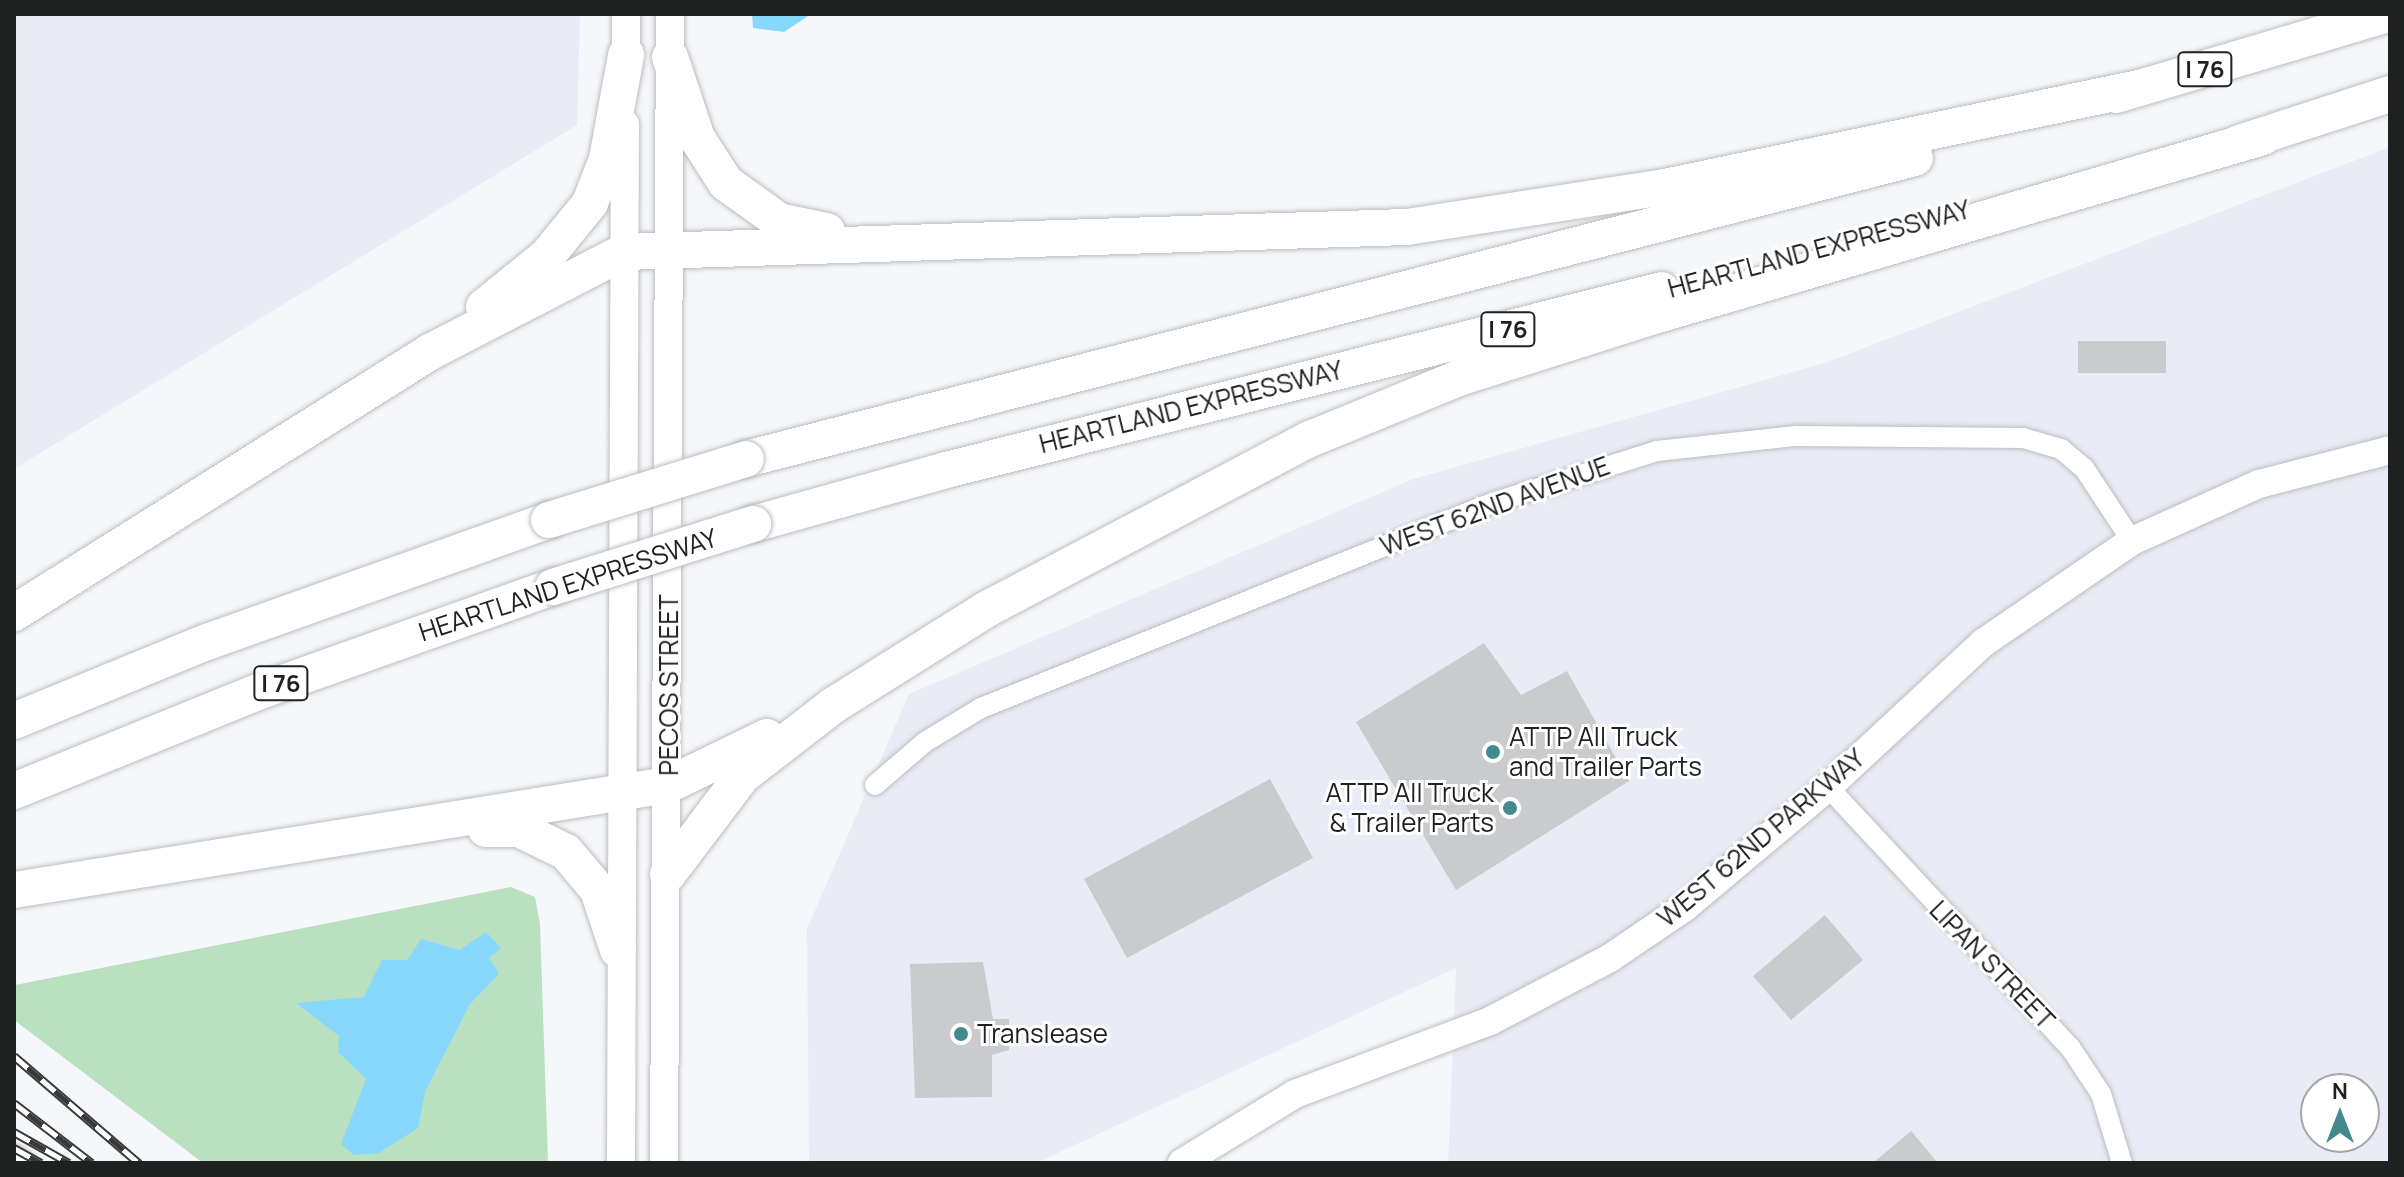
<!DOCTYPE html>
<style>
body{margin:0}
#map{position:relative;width:2404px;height:1177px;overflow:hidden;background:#f6f7fa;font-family:Manrope,sans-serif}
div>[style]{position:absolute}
.built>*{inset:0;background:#e9ecf6}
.green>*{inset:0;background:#b9e1bf}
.water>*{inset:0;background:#88d8fe}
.building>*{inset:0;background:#cacbcd}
.roads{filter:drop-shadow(0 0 2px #bcbdbf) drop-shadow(0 0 2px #bcbdbf)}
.street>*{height:20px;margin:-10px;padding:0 10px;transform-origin:10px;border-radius:10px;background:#fff}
.secondary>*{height:28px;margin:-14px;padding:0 14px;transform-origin:14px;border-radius:14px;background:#fff}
.highway>*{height:36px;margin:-18px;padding:0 18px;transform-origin:18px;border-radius:18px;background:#fff}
.rail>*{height:9px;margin-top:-4.5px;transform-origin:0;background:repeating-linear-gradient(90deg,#fff 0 18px,#383939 0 36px);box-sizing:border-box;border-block:2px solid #383939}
.bridges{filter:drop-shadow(0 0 2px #bcbdbf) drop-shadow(0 0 2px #bcbdbf)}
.highway-bridge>*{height:36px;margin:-18px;padding:0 18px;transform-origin:18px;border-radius:18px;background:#fff}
.dots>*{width:22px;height:22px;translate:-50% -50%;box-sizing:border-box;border:4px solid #fff;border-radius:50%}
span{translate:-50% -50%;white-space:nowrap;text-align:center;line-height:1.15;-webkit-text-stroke:6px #fff;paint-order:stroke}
.shield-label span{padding:2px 6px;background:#fff;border:2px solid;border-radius:6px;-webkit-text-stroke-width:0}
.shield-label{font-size:24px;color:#1f2020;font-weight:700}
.street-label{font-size:26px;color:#1f2020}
.poi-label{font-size:26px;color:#1f2020}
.left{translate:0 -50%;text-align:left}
.right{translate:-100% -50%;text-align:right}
.frame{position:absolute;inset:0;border:16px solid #1f2020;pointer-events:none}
.north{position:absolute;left:2300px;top:1073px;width:80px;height:80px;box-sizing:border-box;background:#fff;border:2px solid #a5a6a6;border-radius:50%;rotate:0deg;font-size:22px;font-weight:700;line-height:32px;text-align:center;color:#1f2020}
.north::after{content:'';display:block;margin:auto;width:28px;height:36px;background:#428a8e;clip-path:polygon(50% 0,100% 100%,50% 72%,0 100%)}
</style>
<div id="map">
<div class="built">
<div style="clip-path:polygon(14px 14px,580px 14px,577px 125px,14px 469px)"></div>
<div style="clip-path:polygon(evenodd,2390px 147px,2390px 1163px,1448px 1163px,1456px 968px,1036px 1163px,809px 1163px,807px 929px,909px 694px,1413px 479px,1825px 363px,2390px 147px,2316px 1089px,2364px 1089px,2364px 1137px,2316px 1137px,2316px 1089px)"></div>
</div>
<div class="green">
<div style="clip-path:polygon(511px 887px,535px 897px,540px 924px,548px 1163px,203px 1163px,14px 1020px,15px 985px)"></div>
</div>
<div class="water">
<div style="clip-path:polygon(752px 14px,811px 14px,784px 32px,753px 28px)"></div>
<div style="clip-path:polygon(486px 932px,501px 948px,489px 958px,499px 974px,470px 1004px,425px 1092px,418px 1128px,379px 1153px,354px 1155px,341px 1144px,366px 1079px,338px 1052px,339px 1036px,296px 1003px,364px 997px,382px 960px,407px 960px,421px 939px,460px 950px)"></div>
</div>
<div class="building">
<div style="clip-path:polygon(2078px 341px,2166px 341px,2166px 373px,2078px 373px)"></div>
<div style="clip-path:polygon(1484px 643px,1521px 695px,1567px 671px,1629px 781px,1456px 890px,1356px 722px)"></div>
<div style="clip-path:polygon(1270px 779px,1313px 858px,1127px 958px,1084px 879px)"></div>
<div style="clip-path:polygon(1825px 915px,1863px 960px,1791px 1020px,1753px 976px)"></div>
<div style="clip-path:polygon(983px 962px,993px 1019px,1009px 1019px,1009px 1050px,992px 1055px,992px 1097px,915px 1098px,910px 964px)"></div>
<div style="clip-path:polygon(1911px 1131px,1938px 1163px,1873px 1163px)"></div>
</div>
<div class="roads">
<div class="street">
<div style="left:875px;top:785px;width:66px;rotate:-40.7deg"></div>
<div style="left:925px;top:742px;width:66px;rotate:-31.3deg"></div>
<div style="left:981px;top:708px;width:551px;rotate:-21.86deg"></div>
<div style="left:1492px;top:503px;width:173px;rotate:-17.5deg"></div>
<div style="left:1657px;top:451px;width:140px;rotate:-6.2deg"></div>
<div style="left:1796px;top:436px;width:227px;rotate:0.5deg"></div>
<div style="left:2023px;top:438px;width:40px;rotate:16deg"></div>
<div style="left:2061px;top:449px;width:30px;rotate:40deg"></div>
<div style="left:2084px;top:468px;width:87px;rotate:56.7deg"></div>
<div style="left:1828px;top:787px;width:355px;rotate:47.1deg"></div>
<div style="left:2070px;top:1047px;width:56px;rotate:56.6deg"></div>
<div style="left:2101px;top:1094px;width:72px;rotate:73.1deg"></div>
<div style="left:14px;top:1155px;width:14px;rotate:34deg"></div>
</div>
<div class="secondary">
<div style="left:626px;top:74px;width:60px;rotate:-90deg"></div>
<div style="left:621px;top:1163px;width:1039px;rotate:-89.78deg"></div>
<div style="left:664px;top:1163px;width:1149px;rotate:-89.7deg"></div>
<div style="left:1182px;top:1163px;width:132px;rotate:-31.4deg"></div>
<div style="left:1295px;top:1094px;width:208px;rotate:-20.5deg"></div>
<div style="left:1490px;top:1021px;width:136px;rotate:-27.7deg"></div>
<div style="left:1610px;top:958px;width:91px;rotate:-34.2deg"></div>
<div style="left:1685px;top:907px;width:187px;rotate:-40deg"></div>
<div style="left:1828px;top:787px;width:212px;rotate:-42.9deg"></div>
<div style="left:1983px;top:643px;width:181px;rotate:-34.4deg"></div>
<div style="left:2132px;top:541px;width:139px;rotate:-24.2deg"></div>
<div style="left:2259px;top:484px;width:135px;rotate:-14.5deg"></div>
</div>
<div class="highway">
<div style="left:670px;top:57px;width:85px;rotate:71.6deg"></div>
<div style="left:697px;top:138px;width:54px;rotate:57.2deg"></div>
<div style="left:726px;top:183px;width:65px;rotate:35.6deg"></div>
<div style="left:779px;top:221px;width:49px;rotate:11.8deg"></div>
<div style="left:2116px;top:95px;width:283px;rotate:-16.6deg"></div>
<div style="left:2239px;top:143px;width:159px;rotate:-18deg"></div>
<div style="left:484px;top:307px;width:81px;rotate:-39deg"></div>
<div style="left:547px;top:256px;width:68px;rotate:-50.9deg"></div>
<div style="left:590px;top:203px;width:47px;rotate:-68.9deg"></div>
<div style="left:607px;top:159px;width:106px;rotate:-79.6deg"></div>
<div style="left:746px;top:459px;width:1207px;rotate:-14.44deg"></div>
<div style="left:753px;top:524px;width:200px;rotate:-15.6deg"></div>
<div style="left:946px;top:470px;width:738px;rotate:-14.11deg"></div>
<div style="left:14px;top:613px;width:491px;rotate:-32.1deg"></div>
<div style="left:430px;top:352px;width:218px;rotate:-27.3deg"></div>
<div style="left:624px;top:252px;width:783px;rotate:-1.83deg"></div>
<div style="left:1407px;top:227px;width:256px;rotate:-8.8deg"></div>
<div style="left:1660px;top:188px;width:488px;rotate:-11.8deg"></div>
<div style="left:14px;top:721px;width:209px;rotate:-22.3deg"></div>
<div style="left:207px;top:642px;width:363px;rotate:-19.6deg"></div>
<div style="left:14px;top:791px;width:269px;rotate:-22.1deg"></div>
<div style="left:263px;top:690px;width:308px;rotate:-19.6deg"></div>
<div style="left:486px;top:829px;width:33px"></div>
<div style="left:519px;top:829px;width:52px;rotate:26.1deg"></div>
<div style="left:566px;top:852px;width:50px;rotate:49.9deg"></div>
<div style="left:598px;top:890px;width:63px;rotate:71.6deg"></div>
<div style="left:668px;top:874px;width:123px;rotate:-52.9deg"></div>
<div style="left:742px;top:776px;width:116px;rotate:-37.7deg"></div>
<div style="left:834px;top:705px;width:181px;rotate:-32.1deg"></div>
<div style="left:987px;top:609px;width:365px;rotate:-27.8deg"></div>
<div style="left:1310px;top:439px;width:161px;rotate:-22.3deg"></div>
<div style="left:1459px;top:378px;width:212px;rotate:-17.6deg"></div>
<div style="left:1661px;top:314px;width:627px;rotate:-16.38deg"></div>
<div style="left:14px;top:890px;width:662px;rotate:-9.12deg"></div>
<div style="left:668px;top:785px;width:110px;rotate:-25.9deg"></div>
</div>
</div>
<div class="rail">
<div style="left:14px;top:1056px;width:165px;rotate:40.6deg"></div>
<div style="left:14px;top:1103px;width:98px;rotate:37.6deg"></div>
<div style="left:14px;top:1132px;width:63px;rotate:29.4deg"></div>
<div style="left:14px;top:1148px;width:31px;rotate:29deg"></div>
</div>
<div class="bridges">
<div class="highway-bridge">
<div style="left:549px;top:520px;width:206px;rotate:-17.2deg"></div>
<div style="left:553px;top:587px;width:210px;rotate:-17.5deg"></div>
</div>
</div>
<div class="dots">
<div style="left:1493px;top:752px;background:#428a8e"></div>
<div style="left:1510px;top:808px;background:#428a8e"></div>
<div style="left:961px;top:1034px;background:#428a8e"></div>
</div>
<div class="shield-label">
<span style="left:2205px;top:69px">I 76</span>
<span style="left:1508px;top:329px">I 76</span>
<span style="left:281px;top:683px">I 76</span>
</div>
<div class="street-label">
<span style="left:1819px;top:249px;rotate:-15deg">HEARTLAND EXPRESSWAY</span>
<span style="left:1191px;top:407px;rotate:-14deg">HEARTLAND EXPRESSWAY</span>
<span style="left:1495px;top:506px;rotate:-20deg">WEST 62ND AVENUE</span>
<span style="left:568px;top:585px;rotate:-18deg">HEARTLAND EXPRESSWAY</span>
<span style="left:669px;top:685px;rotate:-90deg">PECOS STREET</span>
<span style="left:1761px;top:838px;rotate:-40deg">WEST 62ND PARKWAY</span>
<span style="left:1992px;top:965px;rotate:46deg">LIPAN STREET</span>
</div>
<div class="poi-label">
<span class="left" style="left:1509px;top:752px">ATTP All Truck<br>and Trailer Parts</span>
<span class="right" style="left:1494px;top:808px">ATTP All Truck<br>&amp; Trailer Parts</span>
<span class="left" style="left:977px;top:1034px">Translease</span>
</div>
<div class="frame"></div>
<div class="north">N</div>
</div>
